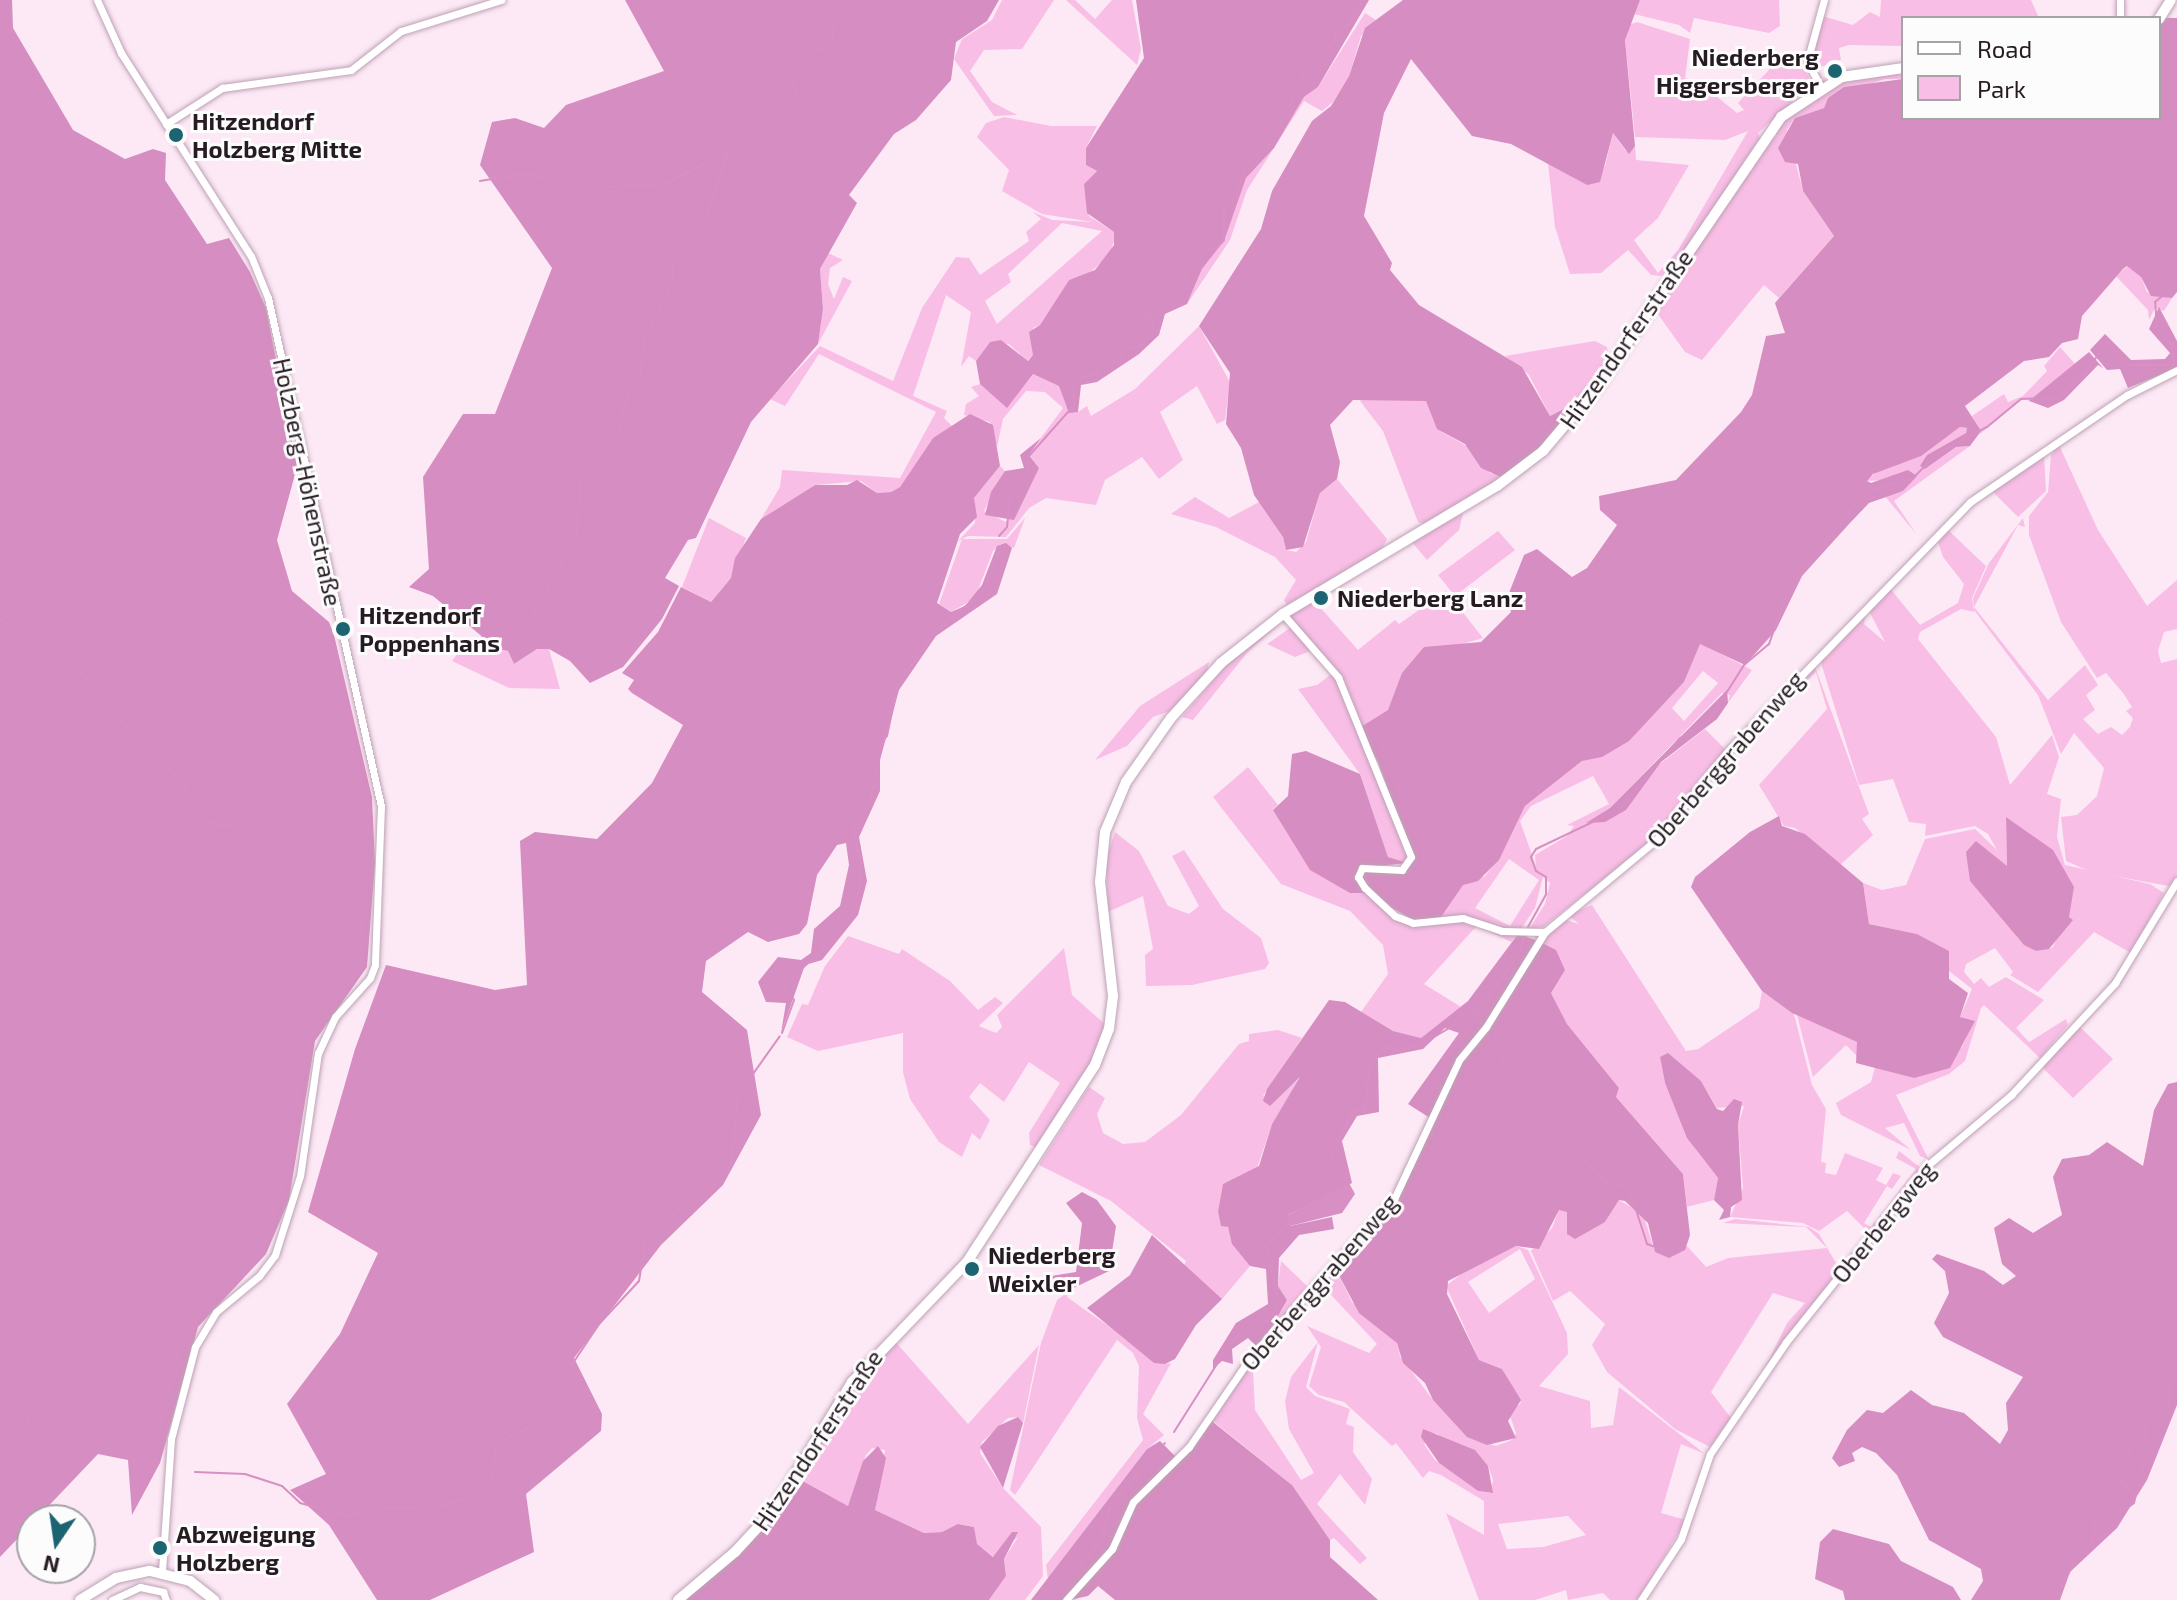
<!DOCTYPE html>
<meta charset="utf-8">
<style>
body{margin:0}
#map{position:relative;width:2177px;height:1600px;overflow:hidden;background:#fce9f5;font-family:"Exo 2",sans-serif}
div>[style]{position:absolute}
.green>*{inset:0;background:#f9bee6}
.forest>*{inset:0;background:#d68dc1}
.water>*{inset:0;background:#d88fc3}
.stream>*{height:2px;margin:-1px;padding:0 1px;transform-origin:1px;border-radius:1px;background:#d88fc3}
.roads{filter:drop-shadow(0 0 2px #bea1b5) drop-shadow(0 0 2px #bea1b5)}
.minor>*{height:7px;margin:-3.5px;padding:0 3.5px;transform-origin:3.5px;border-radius:3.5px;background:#fff}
.secondary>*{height:10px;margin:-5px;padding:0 5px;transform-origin:5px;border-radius:5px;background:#fff}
.dots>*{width:22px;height:22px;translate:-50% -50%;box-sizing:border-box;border:4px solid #fcfcfc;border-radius:50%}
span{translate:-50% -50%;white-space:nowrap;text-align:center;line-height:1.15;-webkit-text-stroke:6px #fcfcfc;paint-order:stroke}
.poi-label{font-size:24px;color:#271b23;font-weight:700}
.right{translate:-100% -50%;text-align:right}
.left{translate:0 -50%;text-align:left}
.street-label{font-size:24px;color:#271b23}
.legend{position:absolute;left:1901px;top:16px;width:260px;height:104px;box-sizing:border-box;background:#fcfcfc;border:2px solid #a7a2a5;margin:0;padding:10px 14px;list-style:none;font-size:24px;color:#271b23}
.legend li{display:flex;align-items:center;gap:16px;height:40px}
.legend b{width:40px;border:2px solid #a7a2a5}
.north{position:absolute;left:16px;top:1504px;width:80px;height:80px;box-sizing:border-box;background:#fcfcfc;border:2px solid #a7a2a5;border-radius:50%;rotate:193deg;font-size:22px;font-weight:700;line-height:32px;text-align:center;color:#271b23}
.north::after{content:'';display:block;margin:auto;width:28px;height:36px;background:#1c6472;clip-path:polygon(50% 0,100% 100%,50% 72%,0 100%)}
</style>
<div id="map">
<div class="green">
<div style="clip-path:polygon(1002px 0,1054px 0,1022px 49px,984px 50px,970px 71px,992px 102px,1017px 115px,994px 116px,954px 59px,962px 39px,992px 20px)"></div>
<div style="clip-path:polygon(1066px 0,1075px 0,1095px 19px,1112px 0,1132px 0,1141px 49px,1137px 65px)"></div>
<div style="clip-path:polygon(1640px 0,1779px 0,1780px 26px,1769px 33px,1694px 18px,1690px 33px,1679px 25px,1634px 14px)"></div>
<div style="clip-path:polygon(1881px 0,2031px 0,2039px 18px,1903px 18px,1902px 46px,1849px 45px,1839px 48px,1841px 60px,1817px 68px,1812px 55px,1822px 16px,1853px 25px,1870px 12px,1880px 17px)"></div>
<div style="clip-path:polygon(1365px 13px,1376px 20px,1361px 36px,1349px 76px,1333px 102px,1322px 111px,1304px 101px,1247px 190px,1230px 240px,1187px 304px,1202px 269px,1220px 246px,1246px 178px,1274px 148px,1304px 97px,1318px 87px)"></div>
<div style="clip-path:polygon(1637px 22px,1690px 39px,1685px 78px,1712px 87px,1710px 91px,1737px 113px,1744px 110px,1738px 103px,1778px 60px,1787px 63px,1787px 68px,1803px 67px,1812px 84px,1758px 133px,1760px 138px,1674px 267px,1661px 276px,1651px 275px,1628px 250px,1601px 273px,1570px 274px,1555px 227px,1548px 163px,1587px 185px,1605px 166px,1613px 133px,1626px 151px,1635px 146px,1636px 160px,1689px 165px,1658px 218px,1634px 240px,1658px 273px,1678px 250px,1748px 131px,1725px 140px,1635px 137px,1625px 39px,1628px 25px)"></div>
<div style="clip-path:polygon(1903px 72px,1903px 79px,1885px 79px,1828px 98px,1824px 108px,1795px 118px,1787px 130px,1803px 191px,1834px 236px,1779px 298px,1764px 285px,1702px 360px,1685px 352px,1655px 310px,1770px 139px,1777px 136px,1774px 132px,1791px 113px,1843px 81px)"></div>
<div style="clip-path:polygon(evenodd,1004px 117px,1051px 126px,1097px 126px,1086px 148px,1086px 165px,1097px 171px,1084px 184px,1089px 216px,1114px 232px,1116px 237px,1107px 258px,1088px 274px,1069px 280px,1040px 325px,1033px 328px,1033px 355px,1027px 361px,1009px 344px,990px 342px,976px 361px,969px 356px,961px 367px,971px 312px,946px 295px,913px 396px,947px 411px,944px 418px,954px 428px,933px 438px,900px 487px,891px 492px,877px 493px,861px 481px,815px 485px,761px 519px,780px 487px,782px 470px,900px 478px,936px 412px,819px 354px,785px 406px,770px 399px,820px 346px,893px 381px,922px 308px,956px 257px,969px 258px,980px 275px,1029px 241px,1026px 232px,1041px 219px,1033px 212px,1052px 220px,1093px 222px,1042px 214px,1002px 191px,1009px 170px,977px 137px,986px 123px,1004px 117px,1062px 223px,1102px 231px,997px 324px,985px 301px,1011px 282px,1008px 274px,1062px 223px)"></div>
<div style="clip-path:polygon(828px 253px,843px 260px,830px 268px,828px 284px,834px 299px,843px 277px,852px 281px,818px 344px,823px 309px,820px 269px)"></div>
<div style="clip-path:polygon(2128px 266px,2141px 277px,2147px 292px,2172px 298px,2164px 311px,2155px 308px,2149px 320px,2148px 310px,2116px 276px)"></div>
<div style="clip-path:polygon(1199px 326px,1230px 382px,1225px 420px,1217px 424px,1197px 386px,1160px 412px,1183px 460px,1159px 479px,1142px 457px,1105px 480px,1096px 505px,1046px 498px,1029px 508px,1006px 537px,968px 536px,958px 541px,975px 523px,974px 498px,1000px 466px,1005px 471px,984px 511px,1006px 522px,1039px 468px,1029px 454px,1063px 408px,1045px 392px,1026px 391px,1003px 419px,997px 447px,990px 422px,964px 415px,966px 404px,979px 396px,971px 387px,980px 384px,1007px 407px,1033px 374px,1060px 386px,1078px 412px,1087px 406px,1091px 416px,1135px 389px)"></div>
<div style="clip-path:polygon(1595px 341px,1607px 347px,1610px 363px,1572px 417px,1545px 445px,1573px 404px,1550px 416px,1529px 375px,1505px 356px)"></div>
<div style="clip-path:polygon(2060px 347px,2076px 365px,2042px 395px,2029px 401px,2024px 398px,1980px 434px,1972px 416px,2004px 394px,2008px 402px,2023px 396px,2047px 371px,2044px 366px)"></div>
<div style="clip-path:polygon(1369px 396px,1426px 401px,1442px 432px,1472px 449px,1490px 473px,1507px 476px,1425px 524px,1418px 522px,1383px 431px,1360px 401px)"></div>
<div style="clip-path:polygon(1960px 427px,1967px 428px,1966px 433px,1927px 455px,1925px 469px,1956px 447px,1970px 446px,1894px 501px,1917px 535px,1884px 495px,1903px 491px,1908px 470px,1890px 480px,1866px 481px,1880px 469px,1921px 455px)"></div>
<div style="clip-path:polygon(2059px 445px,2098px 530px,2147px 606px,2177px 580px,2177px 629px,2164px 632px,2158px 651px,2161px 663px,2177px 659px,2177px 877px,2169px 886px,2091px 872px,2066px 861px,2061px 817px,2077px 815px,2097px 796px,2104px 768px,2074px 733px,2061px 754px,2038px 695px,1974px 610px,1973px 598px,1989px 563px,2023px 518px,2025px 527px,2018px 525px,1974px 607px,2048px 700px,2085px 665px,2098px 685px,2086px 695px,2095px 710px,2083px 719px,2098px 734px,2111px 727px,2122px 735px,2130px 727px,2133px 718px,2126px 711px,2132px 707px,2123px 693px,2106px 673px,2097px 678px,2061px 622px,2029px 535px,2029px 516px,2048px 492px,2051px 455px)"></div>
<div style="clip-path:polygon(2044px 455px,2046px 491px,2018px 517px,1990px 489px)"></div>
<div style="clip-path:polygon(1337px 479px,1387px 539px,1382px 549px,1287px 605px,1284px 600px,1296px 580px,1275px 557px,1216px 527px,1171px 514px,1195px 497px,1229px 518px,1261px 501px,1283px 537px,1286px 550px,1296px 552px,1306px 542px,1320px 493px)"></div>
<div style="clip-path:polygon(1463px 513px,1459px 530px,1427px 560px,1412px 542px)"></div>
<div style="clip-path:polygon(709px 518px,746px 538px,731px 578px,711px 602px,682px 587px)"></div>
<div style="clip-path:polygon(1025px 518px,1014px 548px,1001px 544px,993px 551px,975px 598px,951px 612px,939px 604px,962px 539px,1007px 539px)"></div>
<div style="clip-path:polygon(evenodd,1947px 529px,1986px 566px,1972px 598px,1974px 612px,1961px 609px,1920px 632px,1918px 639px,1996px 737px,2010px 785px,2052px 735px,2059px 757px,2047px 794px,2061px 799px,2057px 837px,2065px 865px,2150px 884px,2164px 893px,2131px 953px,2094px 932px,2038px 992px,2010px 975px,2013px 972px,1995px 948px,1966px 964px,1964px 972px,1974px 984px,1981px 978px,1989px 987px,2006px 977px,2044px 1000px,2016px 1028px,2029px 1042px,2066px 1019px,2068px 1025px,2040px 1058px,1984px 1005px,1981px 1008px,1965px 1061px,1949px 1074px,1896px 1095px,1929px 1160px,1920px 1156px,1904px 1123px,1885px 1128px,1911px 1150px,1841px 1115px,1836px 1103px,1871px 1082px,1875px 1067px,1914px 1078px,1962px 1047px,1974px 1021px,1960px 1017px,1972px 989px,1949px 971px,1948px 951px,1917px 934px,1869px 924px,1863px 883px,1882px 890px,1906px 885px,1925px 839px,1975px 829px,1997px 850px,1988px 834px,1975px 826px,1925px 836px,1926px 824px,1909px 822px,1893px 779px,1859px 785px,1821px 663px,1822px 656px,1827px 657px,1866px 613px,1864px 624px,1885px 642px,1867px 607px,1888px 586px,1920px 625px,1958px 603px,1964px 584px,1943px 557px,1937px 539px,1947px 529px,2006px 817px,2069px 917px,2052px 948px,2036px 951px,2018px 938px,1989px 898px,1976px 841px,2007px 867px,2006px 817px)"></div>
<div style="clip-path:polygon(1498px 531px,1515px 550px,1455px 596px,1438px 575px)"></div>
<div style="clip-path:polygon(1331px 590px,1318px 605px,1358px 650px,1395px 620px,1399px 624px,1446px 591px,1483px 638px,1448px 648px,1424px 647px,1388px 710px,1359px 728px,1337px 671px,1289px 616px)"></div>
<div style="clip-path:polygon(1283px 621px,1247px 653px,1193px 720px,1182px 717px,1230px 661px)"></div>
<div style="clip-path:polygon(1290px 628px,1292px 628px,1313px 650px,1295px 657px,1267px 644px)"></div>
<div style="clip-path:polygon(482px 636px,508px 651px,514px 664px,537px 649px,549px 649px,560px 689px,509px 688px,452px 661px,464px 645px)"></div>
<div style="clip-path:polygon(evenodd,1700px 643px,1752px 670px,1728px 703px,1730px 695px,1722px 693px,1610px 808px,1587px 823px,1620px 814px,1657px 766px,1705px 729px,1726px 750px,1655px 838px,1543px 927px,1529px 929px,1545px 904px,1550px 883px,1543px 877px,1535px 908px,1521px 929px,1508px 930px,1474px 918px,1439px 920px,1463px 884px,1485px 876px,1501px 855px,1525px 806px,1582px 761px,1639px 729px,1684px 682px,1700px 643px,1703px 671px,1718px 683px,1684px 721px,1672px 708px,1703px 671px,1700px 643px,1593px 776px,1609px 804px,1567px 825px,1574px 826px,1567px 836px,1535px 855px,1536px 866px,1520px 821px,1531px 806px,1593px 776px,1700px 643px,1509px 859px,1539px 880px,1510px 926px,1475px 908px,1509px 859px)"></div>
<div style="clip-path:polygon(1209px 662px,1207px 672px,1170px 711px,1153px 717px,1127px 746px,1095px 760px,1140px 706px)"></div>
<div style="clip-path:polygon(1814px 664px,1869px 814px,1862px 819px,1873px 835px,1839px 866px,1795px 828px,1784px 826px,1759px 785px,1827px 709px,1816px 672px,1731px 752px)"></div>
<div style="clip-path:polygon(1333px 673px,1405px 844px,1408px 863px,1388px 857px,1360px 774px,1298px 689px,1317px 685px)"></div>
<div style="clip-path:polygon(1248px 767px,1278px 805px,1273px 809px,1350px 893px,1367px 893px,1417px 926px,1456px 920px,1518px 934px,1511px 942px,1478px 926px,1473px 930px,1424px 984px,1461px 1007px,1421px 1038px,1393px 1031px,1361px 1012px,1388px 974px,1383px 945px,1350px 911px,1281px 884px,1213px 797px)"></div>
<div style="clip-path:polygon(1115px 832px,1139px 851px,1168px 906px,1189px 914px,1199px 906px,1172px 856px,1184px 850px,1223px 909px,1261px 938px,1269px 963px,1265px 969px,1192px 985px,1146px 986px,1145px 955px,1153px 949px,1143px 896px,1108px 912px,1106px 859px)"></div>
<div style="clip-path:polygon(1592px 905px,1686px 1051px,1698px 1049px,1759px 1008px,1762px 991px,1794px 1014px,1812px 1085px,1826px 1109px,1821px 1162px,1826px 1163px,1825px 1173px,1836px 1175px,1845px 1153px,1883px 1168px,1876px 1180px,1886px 1185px,1893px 1173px,1901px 1176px,1892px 1189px,1887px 1186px,1864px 1223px,1871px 1227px,1916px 1169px,1896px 1158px,1899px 1151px,1921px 1168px,1870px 1234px,1847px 1211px,1819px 1231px,1803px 1223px,1730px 1217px,1743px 1188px,1738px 1125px,1744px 1106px,1717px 1108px,1701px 1081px,1660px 1057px,1665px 1083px,1696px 1150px,1718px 1178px,1714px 1200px,1687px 1207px,1683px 1174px,1616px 1097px,1619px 1088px,1567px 1024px,1551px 993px,1540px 942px,1563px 919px,1579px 924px,1568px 915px)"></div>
<div style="clip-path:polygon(848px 936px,899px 954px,902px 949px,950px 981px,978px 1010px,995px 997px,1003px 1003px,979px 1026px,996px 1033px,1002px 1027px,997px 1015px,1064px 948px,1072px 995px,1107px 1026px,1092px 1064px,1037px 1148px,1030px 1145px,1029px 1133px,1060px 1083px,1029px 1062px,1004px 1102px,980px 1083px,969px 1097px,990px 1120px,980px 1140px,972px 1133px,962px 1157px,939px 1142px,910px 1099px,903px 1072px,903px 1033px,818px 1051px,787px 1037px,802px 1004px,808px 1005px,825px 966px)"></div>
<div style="clip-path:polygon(1797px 1015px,1857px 1042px,1857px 1056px,1846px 1045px,1813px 1077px)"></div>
<div style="clip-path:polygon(2077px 1024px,2113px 1059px,2073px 1098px,2041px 1066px)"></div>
<div style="clip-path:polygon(1278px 1030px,1302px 1038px,1263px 1096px,1279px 1095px,1300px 1078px,1272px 1124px,1256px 1171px,1222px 1189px,1218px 1211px,1250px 1266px,1222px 1299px,1183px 1268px,1186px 1261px,1111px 1201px,1039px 1165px,1089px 1087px,1105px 1098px,1097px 1114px,1103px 1133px,1123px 1144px,1145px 1142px,1181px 1115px,1239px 1044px,1249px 1041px,1249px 1034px)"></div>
<div style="clip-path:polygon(1619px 1200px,1643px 1214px,1655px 1252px,1687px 1246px,1706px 1267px,1728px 1258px,1827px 1248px,1806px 1227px,1723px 1223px,1735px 1219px,1809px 1227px,1819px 1234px,1836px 1263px,1839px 1272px,1764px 1370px,1787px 1323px,1805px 1303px,1773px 1293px,1711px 1392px,1731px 1418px,1710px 1447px,1675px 1429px,1607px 1372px,1592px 1345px,1605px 1324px,1570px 1291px,1553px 1301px,1531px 1251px,1552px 1228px,1559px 1209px,1567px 1212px,1568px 1221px,1605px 1222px)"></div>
<div style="clip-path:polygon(evenodd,1516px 1246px,1528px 1250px,1567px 1333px,1568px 1354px,1539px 1386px,1590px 1401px,1591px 1428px,1613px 1425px,1619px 1387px,1705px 1454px,1681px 1444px,1661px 1513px,1686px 1520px,1638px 1600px,1610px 1600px,1603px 1593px,1568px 1600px,1566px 1590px,1535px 1600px,1479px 1600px,1446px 1513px,1484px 1535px,1484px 1501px,1441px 1475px,1429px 1471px,1423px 1478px,1396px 1443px,1392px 1446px,1344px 1402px,1319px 1395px,1309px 1386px,1321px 1347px,1307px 1326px,1369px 1353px,1377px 1344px,1319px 1282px,1334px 1266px,1352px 1302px,1397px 1343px,1400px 1356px,1433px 1400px,1467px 1436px,1496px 1446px,1512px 1440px,1516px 1433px,1509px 1413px,1521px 1403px,1502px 1369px,1479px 1360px,1446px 1286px,1464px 1272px,1516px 1246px,1520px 1249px,1535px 1279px,1489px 1313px,1468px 1282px,1520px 1249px,1516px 1246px,1436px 1433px,1448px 1443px,1468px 1447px,1488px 1466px,1493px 1480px,1490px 1493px,1478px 1491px,1435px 1460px,1424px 1444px,1436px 1433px,1516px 1246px,1568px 1516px,1586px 1535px,1543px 1547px,1507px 1549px,1498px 1524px,1568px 1516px)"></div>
<div style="clip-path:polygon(1281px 1261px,1309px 1288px,1268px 1334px,1287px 1300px,1278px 1286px)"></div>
<div style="clip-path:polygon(1068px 1292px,1067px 1297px,1088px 1312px,1165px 1364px,1171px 1363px,1143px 1414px,1164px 1435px,1147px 1449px,1048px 1579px,1046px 1565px,1143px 1440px,1137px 1418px,1139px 1366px,1133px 1353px,1117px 1340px,1015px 1495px,1010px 1490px,1041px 1343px,1057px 1300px)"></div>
<div style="clip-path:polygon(1288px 1317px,1253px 1371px,1255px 1410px,1301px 1480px,1314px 1473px,1289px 1429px,1285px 1401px,1291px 1377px,1318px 1342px,1306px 1387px,1315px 1396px,1350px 1409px,1346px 1424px,1354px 1427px,1353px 1452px,1372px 1479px,1365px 1505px,1340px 1474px,1317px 1504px,1367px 1558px,1360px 1564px,1334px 1538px,1330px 1540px,1292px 1485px,1213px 1421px,1250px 1362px)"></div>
<div style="clip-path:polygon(893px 1339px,968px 1424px,1039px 1345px,1023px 1423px,1018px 1417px,1008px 1418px,982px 1442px,980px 1453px,1003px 1488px,1041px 1527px,1043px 1576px,1025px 1600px,989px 1600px,1006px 1576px,1004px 1559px,1018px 1537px,994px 1557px,976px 1544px,974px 1527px,959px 1524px,942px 1532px,924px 1533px,875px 1510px,885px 1450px,872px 1448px,866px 1455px,848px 1506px,799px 1479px,849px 1392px)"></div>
</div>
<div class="forest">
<div style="clip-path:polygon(0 0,12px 0,13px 28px,73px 130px,125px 159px,153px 149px,166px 153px,165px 180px,207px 244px,229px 238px,250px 272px,266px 308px,297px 467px,277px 540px,292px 591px,329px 622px,334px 635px,372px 797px,375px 863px,367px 967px,315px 1041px,289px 1200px,266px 1254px,198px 1327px,160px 1463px,132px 1515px,128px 1460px,98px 1454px,0 1557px)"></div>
<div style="clip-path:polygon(625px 0,999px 0,987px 21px,956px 42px,951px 80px,916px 120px,894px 134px,849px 195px,857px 203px,820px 269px,823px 309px,818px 344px,751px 422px,696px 538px,688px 540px,665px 578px,679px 586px,662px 619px,623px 667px,590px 683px,570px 661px,549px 649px,537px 649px,514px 664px,508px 651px,496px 648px,433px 596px,409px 587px,429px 569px,423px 477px,463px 414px,495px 414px,552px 268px,480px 165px,492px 122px,515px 118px,544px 128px,566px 105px,664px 71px)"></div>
<div style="clip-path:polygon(1136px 0,1369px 0,1318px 87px,1304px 97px,1274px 148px,1246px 178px,1224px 241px,1202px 269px,1187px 304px,1165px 314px,1159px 335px,1139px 354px,1097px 382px,1081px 385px,1078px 412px,1069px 413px,1059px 386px,1033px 374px,1007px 408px,980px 384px,976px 361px,990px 342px,1001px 340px,1028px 361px,1033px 355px,1029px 332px,1040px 325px,1069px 280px,1095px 270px,1114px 245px,1114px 232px,1087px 213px,1084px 184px,1097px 171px,1086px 165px,1086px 148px,1144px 58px)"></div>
<div style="clip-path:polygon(1403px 0,1640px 0,1625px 40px,1635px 146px,1629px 154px,1613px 133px,1600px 182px,1587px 185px,1511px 144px,1472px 136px,1411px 59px,1384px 113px,1364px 216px,1392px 263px,1390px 270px,1419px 305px,1522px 367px,1550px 416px,1573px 404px,1545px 445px,1501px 477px,1481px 468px,1465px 444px,1437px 429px,1426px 401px,1353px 400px,1330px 425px,1340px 462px,1337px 479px,1320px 493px,1303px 547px,1286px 550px,1283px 537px,1254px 495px,1241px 448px,1226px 424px,1230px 373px,1199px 326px,1261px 229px,1272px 191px,1312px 121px,1331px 106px,1349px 76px,1365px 28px)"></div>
<div style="clip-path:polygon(2164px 18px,2177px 18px,2177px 292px,2172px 298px,2151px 296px,2141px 277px,2127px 266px,2123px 269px,2082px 316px,2078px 339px,2062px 343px,2049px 357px,2024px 361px,1965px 406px,1981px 431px,1970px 446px,1956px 447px,1925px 469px,1920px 466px,1927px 455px,1966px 433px,1967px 428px,1960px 427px,1921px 456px,1873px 474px,1867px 481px,1871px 483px,1908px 470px,1917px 476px,1903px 491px,1869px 503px,1849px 524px,1802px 576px,1776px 630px,1745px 665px,1700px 644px,1684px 682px,1629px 741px,1602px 757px,1582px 761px,1525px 806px,1499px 860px,1478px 881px,1463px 885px,1439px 920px,1419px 923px,1383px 903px,1361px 878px,1362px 871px,1405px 871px,1413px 859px,1378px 762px,1359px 728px,1388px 710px,1402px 673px,1424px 647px,1481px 642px,1511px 612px,1507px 598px,1524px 555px,1537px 549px,1572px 577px,1587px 568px,1617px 525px,1600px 510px,1599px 496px,1676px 480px,1741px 412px,1752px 395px,1766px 336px,1785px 333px,1775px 303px,1834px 236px,1803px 191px,1798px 164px,1785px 162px,1778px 148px,1795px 118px,1824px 108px,1828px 98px,1844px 87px,1903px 79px,1903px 118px,2159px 118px,2159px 25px)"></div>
<div style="clip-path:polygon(2159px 307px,2177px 341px,2177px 368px,2128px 388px,2120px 369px,2107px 370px,2090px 350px,2105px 334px,2131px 360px,2165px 359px,2170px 353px,2149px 329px)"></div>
<div style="clip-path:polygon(2089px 352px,2103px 368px,2098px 365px,2064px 400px,2048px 408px,2029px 401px)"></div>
<div style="clip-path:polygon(970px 414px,993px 425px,1000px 466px,974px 498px,977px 517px,960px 534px,937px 603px,951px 612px,965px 606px,982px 585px,997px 546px,1006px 543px,1012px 548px,997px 594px,936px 636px,899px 690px,880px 760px,880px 791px,859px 837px,867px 881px,858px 915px,822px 960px,805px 965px,781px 1033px,786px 1003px,766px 1002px,758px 982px,778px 957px,801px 960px,811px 953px,814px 929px,840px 906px,849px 865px,846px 843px,837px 845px,817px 875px,807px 924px,799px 934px,768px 942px,748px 932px,706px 961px,702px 992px,747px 1030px,761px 1115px,723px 1185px,661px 1245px,574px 1358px,602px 1414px,601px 1431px,526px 1494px,534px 1552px,430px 1600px,377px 1600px,329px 1525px,290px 1490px,326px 1474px,287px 1404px,340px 1334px,378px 1253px,308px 1212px,355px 1049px,386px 965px,495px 990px,527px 985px,520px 841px,535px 832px,597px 839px,652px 783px,683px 725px,632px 693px,628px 689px,634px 680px,622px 673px,658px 632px,681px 587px,711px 602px,731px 578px,735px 558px,761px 519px,815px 485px,847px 485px,857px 480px,877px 493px,891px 492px,900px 487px,933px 438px)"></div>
<div style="clip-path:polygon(1041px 438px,1029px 455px,1039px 468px,1014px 520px,985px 515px,991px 492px,1005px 471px,1024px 468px,1020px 455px)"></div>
<div style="clip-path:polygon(1727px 690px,1728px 703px,1717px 719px,1661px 762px,1626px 810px,1605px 822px,1586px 823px,1610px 808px)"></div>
<div style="clip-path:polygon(1306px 751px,1360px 774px,1388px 857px,1408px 863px,1359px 868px,1367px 893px,1350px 893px,1310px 870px,1273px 810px,1288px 796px,1292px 754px)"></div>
<div style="clip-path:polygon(1779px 816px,1782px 826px,1805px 834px,1863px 883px,1869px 924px,1917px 934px,1949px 951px,1949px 979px,1968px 993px,1960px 1017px,1975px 1021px,1950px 1068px,1914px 1078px,1856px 1063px,1857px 1042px,1792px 1013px,1762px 991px,1691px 887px,1695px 877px,1750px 832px)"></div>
<div style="clip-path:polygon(2006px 817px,2053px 850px,2074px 887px,2069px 917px,2073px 920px,2049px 949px,2036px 951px,2024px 945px,1970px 881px,1966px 852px,1976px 841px,2007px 866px)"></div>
<div style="clip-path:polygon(1518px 934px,1536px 940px,1485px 1026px,1466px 1048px,1430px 1118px,1408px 1104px,1459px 1033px,1445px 1028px,1423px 1049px,1378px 1058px,1379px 1112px,1357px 1116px,1342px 1141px,1352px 1183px,1288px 1215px,1290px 1226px,1332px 1217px,1334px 1229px,1299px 1235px,1279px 1258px,1278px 1286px,1287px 1300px,1268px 1334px,1251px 1353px,1253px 1343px,1248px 1338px,1232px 1349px,1233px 1364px,1222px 1361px,1213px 1369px,1213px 1360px,1236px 1323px,1268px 1304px,1266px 1269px,1250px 1266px,1232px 1244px,1228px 1227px,1221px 1226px,1218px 1211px,1223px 1184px,1259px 1166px,1272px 1124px,1300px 1077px,1270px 1106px,1263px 1101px,1267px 1089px,1329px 1000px,1345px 1002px,1393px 1031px,1421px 1038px,1468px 1001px)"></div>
<div style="clip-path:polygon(1540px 942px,1556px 950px,1565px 970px,1551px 993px,1567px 1024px,1619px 1088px,1616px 1097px,1683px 1174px,1690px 1235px,1685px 1250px,1669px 1258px,1655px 1252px,1648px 1223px,1625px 1201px,1619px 1200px,1605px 1222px,1575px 1239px,1567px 1234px,1567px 1212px,1559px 1210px,1539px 1249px,1516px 1246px,1448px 1281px,1447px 1294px,1479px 1360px,1502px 1369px,1521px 1400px,1508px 1421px,1516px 1438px,1487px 1445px,1467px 1437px,1433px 1400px,1425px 1383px,1403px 1363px,1397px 1343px,1359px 1313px,1334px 1266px,1386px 1211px,1454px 1074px)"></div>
<div style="clip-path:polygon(1668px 1053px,1701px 1081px,1717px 1109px,1723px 1111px,1734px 1099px,1742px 1102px,1738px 1125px,1742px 1200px,1731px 1207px,1730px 1217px,1719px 1220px,1724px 1210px,1714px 1200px,1718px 1178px,1687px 1138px,1665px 1083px,1660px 1057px)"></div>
<div style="clip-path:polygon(2177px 1082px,2177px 1405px,2147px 1480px,2117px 1528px,2070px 1572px,2060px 1600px,1971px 1600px,1983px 1581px,1981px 1569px,1929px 1540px,1897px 1475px,1876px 1453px,1862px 1447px,1852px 1453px,1855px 1461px,1839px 1467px,1832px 1458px,1847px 1430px,1867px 1410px,1883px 1413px,1911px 1390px,1932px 1405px,1964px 1413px,2000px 1444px,2008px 1430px,2006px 1403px,2023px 1377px,1943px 1337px,1934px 1323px,1949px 1293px,1945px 1271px,1932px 1259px,1937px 1254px,1984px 1271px,2003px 1285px,2016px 1276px,2002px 1264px,1994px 1228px,2009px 1218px,2033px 1233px,2062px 1215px,2053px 1177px,2062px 1159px,2089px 1155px,2107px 1142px,2143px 1166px,2154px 1110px,2168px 1084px)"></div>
<div style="clip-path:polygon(1082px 1192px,1097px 1200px,1116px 1226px,1109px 1271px,1061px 1294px,1041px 1284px,1051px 1276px,1076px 1272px,1082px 1223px,1066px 1203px)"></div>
<div style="clip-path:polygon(1152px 1235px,1222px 1299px,1196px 1325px,1175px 1359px,1165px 1364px,1154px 1363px,1087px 1308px,1130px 1275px)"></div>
<div style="clip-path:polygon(1213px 1416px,1213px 1422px,1292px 1485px,1330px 1540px,1330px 1557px,1378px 1600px,1115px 1600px,1098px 1586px,1088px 1596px,1069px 1600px,1113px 1550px,1128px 1512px)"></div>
<div style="clip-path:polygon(1018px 1417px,1023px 1423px,1003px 1488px,980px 1447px,998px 1426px)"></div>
<div style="clip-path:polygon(1423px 1429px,1475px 1450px,1488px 1466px,1493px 1493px,1478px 1491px,1439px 1463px,1421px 1437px)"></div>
<div style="clip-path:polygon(1160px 1441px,1177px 1458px,1132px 1501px,1113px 1544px,1063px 1600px,1031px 1600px,1147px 1449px)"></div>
<div style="clip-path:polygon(878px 1446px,886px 1458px,875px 1510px,924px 1533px,942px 1532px,958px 1524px,974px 1527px,977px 1544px,993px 1557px,1012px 1532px,1018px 1532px,1004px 1559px,1006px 1576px,989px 1600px,683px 1600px,784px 1502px,799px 1479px,848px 1506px,863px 1461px)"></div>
<div style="clip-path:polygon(1833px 1529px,1889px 1544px,1901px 1561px,1953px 1587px,1961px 1600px,1845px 1600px,1843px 1591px,1815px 1579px,1820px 1542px)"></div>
</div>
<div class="water">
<div style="clip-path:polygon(1349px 1183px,1355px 1194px,1342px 1213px,1286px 1227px,1288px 1215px)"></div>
</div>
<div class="stream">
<div style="left:832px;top:41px;width:26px;rotate:-83deg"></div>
<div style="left:835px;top:15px;width:26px;rotate:-36deg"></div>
<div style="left:764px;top:133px;width:34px;rotate:-34deg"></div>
<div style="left:792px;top:114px;width:17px;rotate:-69deg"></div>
<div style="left:798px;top:98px;width:18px;rotate:-109deg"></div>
<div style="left:792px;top:81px;width:9px;rotate:-63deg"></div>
<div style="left:796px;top:73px;width:27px;rotate:-51deg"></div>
<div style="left:813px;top:52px;width:19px;rotate:-21deg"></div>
<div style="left:480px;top:181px;width:50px;rotate:-9.3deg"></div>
<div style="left:529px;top:173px;width:47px;rotate:22.7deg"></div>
<div style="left:572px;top:191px;width:20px;rotate:41deg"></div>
<div style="left:587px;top:204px;width:27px;rotate:-39deg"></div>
<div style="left:608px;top:187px;width:56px;rotate:-3.1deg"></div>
<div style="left:664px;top:184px;width:72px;rotate:-26.6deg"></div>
<div style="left:999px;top:536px;width:12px;rotate:-48deg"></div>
<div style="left:1007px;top:527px;width:30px;rotate:-84deg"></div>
<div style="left:1010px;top:497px;width:33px;rotate:-57deg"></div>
<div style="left:1028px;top:469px;width:13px;rotate:-86deg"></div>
<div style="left:1029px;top:456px;width:69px;rotate:-48.5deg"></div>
<div style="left:1075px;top:404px;width:17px;rotate:-97deg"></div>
<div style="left:1073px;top:387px;width:11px;rotate:-52deg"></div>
<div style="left:1080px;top:378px;width:17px;rotate:-13deg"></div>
<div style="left:1097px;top:374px;width:10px;rotate:-79deg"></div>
<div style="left:1099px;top:364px;width:21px;rotate:-5deg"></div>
<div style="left:1120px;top:362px;width:14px;rotate:-69deg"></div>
<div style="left:1125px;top:349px;width:14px;rotate:-8deg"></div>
<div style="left:1139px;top:347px;width:21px;rotate:-53deg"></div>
<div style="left:1152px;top:330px;width:10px;rotate:-84deg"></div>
<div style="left:1153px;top:320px;width:10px;rotate:-163deg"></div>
<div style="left:1143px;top:317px;width:7px;rotate:-74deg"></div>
<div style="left:1145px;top:310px;width:35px;rotate:-29deg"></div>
<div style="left:1176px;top:293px;width:45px;rotate:-63.4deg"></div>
<div style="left:1196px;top:253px;width:21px;rotate:-14deg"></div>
<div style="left:1216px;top:248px;width:11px;rotate:-45deg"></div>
<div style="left:1224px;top:240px;width:36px;rotate:-90deg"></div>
<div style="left:1224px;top:204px;width:13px;rotate:-23deg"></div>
<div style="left:1236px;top:199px;width:35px;rotate:-74deg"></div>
<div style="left:1246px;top:165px;width:38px;rotate:-42deg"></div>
<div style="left:1274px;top:140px;width:85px;rotate:-65.6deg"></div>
<div style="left:1309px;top:63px;width:33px;rotate:-39deg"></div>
<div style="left:1335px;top:42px;width:7px;rotate:-90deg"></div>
<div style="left:1335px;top:35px;width:18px;rotate:-38deg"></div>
<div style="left:1349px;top:24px;width:27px;rotate:-62deg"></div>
<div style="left:0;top:619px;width:88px;rotate:31.5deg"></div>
<div style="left:75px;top:665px;width:119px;rotate:50.1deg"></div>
<div style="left:151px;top:756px;width:38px;rotate:37deg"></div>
<div style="left:181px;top:779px;width:35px;rotate:66deg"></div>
<div style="left:195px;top:811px;width:20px;rotate:37deg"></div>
<div style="left:211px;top:823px;width:24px;rotate:9deg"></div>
<div style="left:235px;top:827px;width:56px;rotate:34.8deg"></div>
<div style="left:510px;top:638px;width:22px;rotate:-36deg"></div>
<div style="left:528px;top:625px;width:103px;rotate:-61.7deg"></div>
<div style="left:577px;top:534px;width:55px;rotate:-86.9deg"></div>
<div style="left:580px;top:479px;width:20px;rotate:-30deg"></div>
<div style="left:597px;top:469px;width:43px;rotate:-60.4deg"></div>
<div style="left:618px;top:432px;width:40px;rotate:-74deg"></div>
<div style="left:629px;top:394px;width:20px;rotate:-57deg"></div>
<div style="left:640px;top:377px;width:39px;rotate:-83deg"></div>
<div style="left:645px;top:338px;width:63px;rotate:-63.4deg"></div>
<div style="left:673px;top:282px;width:20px;rotate:-93deg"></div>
<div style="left:672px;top:262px;width:53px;rotate:-51.8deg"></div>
<div style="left:705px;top:220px;width:73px;rotate:-70.8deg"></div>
<div style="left:729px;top:151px;width:33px;rotate:-29deg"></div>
<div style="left:1528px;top:927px;width:38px;rotate:-61deg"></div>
<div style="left:1546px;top:894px;width:17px;rotate:-90deg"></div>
<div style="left:1546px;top:877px;width:12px;rotate:-149deg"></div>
<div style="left:1536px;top:871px;width:15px;rotate:-110deg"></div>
<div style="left:1531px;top:857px;width:9px;rotate:-58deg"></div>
<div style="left:1536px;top:849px;width:91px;rotate:-25.4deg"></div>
<div style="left:1618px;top:810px;width:95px;rotate:-49.3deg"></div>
<div style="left:1680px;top:738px;width:34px;rotate:-32deg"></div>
<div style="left:1709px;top:720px;width:65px;rotate:-57.5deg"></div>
<div style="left:1744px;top:665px;width:33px;rotate:-40deg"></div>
<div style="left:1769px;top:644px;width:57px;rotate:-70.6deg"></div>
<div style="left:1788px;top:590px;width:125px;rotate:-51.8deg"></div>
<div style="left:1865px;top:492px;width:49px;rotate:-15.5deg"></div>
<div style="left:1912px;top:479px;width:37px;rotate:-45deg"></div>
<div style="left:1938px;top:453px;width:55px;rotate:-28deg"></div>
<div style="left:1987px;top:427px;width:44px;rotate:-39.5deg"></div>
<div style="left:2021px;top:399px;width:37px;rotate:-2deg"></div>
<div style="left:2058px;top:398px;width:41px;rotate:-43deg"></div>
<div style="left:2088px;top:370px;width:35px;rotate:-57deg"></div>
<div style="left:2107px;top:341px;width:32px;rotate:49deg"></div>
<div style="left:2128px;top:365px;width:46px"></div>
<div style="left:2174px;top:365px;width:19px;rotate:-93deg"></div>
<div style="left:2173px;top:346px;width:24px;rotate:-132deg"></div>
<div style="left:2157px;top:328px;width:26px;rotate:-94deg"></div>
<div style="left:2155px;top:302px;width:28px;rotate:-39deg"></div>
<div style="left:1477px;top:1014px;width:13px;rotate:63deg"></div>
<div style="left:782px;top:1033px;width:35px;rotate:-70deg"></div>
<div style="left:794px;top:1000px;width:18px;rotate:-124deg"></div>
<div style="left:784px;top:985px;width:49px;rotate:-42.5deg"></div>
<div style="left:820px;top:952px;width:34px;rotate:-63deg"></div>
<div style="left:835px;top:922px;width:30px;rotate:-40deg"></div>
<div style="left:858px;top:903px;width:38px;rotate:-85deg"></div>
<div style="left:861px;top:865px;width:39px;rotate:-102deg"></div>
<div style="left:853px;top:827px;width:32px;rotate:-56deg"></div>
<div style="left:871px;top:800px;width:36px;rotate:-80deg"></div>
<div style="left:877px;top:765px;width:9px;rotate:-144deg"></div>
<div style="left:870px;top:760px;width:29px;rotate:-55deg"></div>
<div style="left:887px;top:736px;width:53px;rotate:-78.1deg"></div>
<div style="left:898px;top:684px;width:67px;rotate:-54.7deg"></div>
<div style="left:937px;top:629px;width:58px;rotate:-38.7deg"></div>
<div style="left:982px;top:593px;width:52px;rotate:-67.4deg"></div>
<div style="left:1486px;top:1033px;width:52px;rotate:59deg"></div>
<div style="left:1513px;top:1078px;width:140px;rotate:48.8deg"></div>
<div style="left:1605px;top:1183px;width:20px;rotate:6deg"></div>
<div style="left:1625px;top:1185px;width:8px;rotate:50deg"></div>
<div style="left:1630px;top:1191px;width:56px;rotate:72.2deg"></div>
<div style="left:1647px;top:1244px;width:29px;rotate:20deg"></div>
<div style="left:1349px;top:1185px;width:33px;rotate:-121deg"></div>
<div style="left:1332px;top:1157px;width:51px;rotate:-65.9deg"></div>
<div style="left:1353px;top:1110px;width:11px;rotate:5deg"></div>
<div style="left:1364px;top:1111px;width:49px;rotate:-81.7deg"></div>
<div style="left:1371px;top:1063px;width:23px;rotate:-50deg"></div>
<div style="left:1386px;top:1045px;width:11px;rotate:27deg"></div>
<div style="left:1396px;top:1050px;width:23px;rotate:-10deg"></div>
<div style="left:1419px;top:1046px;width:66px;rotate:-30.8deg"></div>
<div style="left:1476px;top:1012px;width:70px;rotate:-53.1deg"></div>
<div style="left:1518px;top:956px;width:25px;rotate:-69deg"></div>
<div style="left:0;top:1386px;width:39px;rotate:44deg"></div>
<div style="left:28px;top:1413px;width:21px;rotate:85deg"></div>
<div style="left:30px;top:1434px;width:63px;rotate:25.3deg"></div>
<div style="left:1174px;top:1432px;width:103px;rotate:-57.7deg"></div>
<div style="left:1229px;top:1345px;width:21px;rotate:-45deg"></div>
<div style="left:1244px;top:1330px;width:30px;rotate:-23deg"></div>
<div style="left:1272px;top:1318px;width:18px;rotate:-71deg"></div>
<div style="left:1278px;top:1301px;width:57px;rotate:-102.1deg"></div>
<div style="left:1266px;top:1245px;width:30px;rotate:-42deg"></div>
<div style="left:195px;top:1472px;width:50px;rotate:2.3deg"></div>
<div style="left:245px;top:1474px;width:39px;rotate:18deg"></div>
<div style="left:282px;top:1486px;width:25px;rotate:43deg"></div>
<div style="left:300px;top:1503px;width:50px;rotate:15.2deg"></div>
<div style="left:348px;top:1516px;width:28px;rotate:-18deg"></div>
<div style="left:375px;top:1507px;width:54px;rotate:2.1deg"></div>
<div style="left:429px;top:1509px;width:53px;rotate:-15.4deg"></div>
<div style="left:480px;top:1495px;width:20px;rotate:-53deg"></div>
<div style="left:492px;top:1479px;width:35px;rotate:-83deg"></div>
<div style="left:496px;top:1444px;width:38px;rotate:-27deg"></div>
<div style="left:530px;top:1427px;width:125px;rotate:-56.1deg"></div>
<div style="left:600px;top:1323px;width:57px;rotate:-47.1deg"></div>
<div style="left:639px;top:1281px;width:44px;rotate:-80.8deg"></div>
<div style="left:646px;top:1238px;width:112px;rotate:-40.7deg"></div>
<div style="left:731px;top:1165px;width:70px;rotate:-84.3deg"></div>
<div style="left:738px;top:1095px;width:72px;rotate:-54.6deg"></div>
<div style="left:1051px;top:1584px;width:53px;rotate:-38.2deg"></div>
<div style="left:1093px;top:1551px;width:30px;rotate:-63deg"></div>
<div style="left:1107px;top:1524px;width:20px;rotate:-81deg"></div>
<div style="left:1110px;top:1504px;width:82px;rotate:-48deg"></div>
<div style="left:1036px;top:1600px;width:17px;rotate:-45deg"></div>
<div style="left:2054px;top:1600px;width:50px;rotate:-61.4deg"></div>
<div style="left:2078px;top:1556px;width:21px;rotate:-43deg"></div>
<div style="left:2093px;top:1542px;width:23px;rotate:-85deg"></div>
<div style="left:2095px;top:1519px;width:21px;rotate:-8deg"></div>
<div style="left:2116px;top:1516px;width:22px;rotate:-36deg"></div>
<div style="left:2134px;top:1503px;width:9px;rotate:-77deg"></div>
<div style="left:2136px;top:1494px;width:18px;rotate:-146deg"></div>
<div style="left:2121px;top:1484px;width:9px;rotate:-84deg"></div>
<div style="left:2122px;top:1475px;width:8px;rotate:-45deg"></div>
<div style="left:2128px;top:1469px;width:13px;rotate:29deg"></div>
<div style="left:2139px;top:1475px;width:10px;rotate:-66deg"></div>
<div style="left:2143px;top:1466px;width:23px;rotate:-139deg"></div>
<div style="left:2126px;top:1451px;width:23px;rotate:-25deg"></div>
<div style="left:2147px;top:1441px;width:14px;rotate:-98deg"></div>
<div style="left:2145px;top:1427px;width:30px;rotate:-41deg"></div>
<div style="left:2168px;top:1407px;width:23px;rotate:-83deg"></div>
<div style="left:2171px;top:1384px;width:7px;rotate:-34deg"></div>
</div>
<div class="roads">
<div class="minor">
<div style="left:97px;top:0;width:58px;rotate:65.6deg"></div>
<div style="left:121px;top:53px;width:241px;rotate:57.4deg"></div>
<div style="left:251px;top:256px;width:45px;rotate:68deg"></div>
<div style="left:268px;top:298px;width:520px;rotate:77.46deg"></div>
<div style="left:381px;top:806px;width:159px;rotate:92.2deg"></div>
<div style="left:375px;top:965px;width:14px;rotate:111deg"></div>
<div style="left:370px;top:978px;width:52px;rotate:131.9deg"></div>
<div style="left:335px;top:1017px;width:40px;rotate:115deg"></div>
<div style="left:318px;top:1053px;width:124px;rotate:98.3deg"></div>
<div style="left:300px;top:1176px;width:83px;rotate:107.6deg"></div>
<div style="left:275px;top:1255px;width:26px;rotate:127deg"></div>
<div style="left:259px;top:1276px;width:56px;rotate:140.1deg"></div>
<div style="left:216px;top:1312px;width:41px;rotate:121deg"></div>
<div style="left:195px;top:1347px;width:95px;rotate:104.6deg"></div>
<div style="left:171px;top:1439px;width:133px;rotate:93.9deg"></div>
<div style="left:2120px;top:0;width:18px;rotate:90deg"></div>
<div style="left:1821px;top:87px;width:29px;rotate:-119deg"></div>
<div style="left:1807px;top:62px;width:64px;rotate:-74.7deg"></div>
<div style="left:166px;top:124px;width:67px;rotate:-32.7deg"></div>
<div style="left:222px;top:88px;width:130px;rotate:-7.9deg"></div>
<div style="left:351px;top:70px;width:63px;rotate:-38deg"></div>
<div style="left:401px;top:31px;width:105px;rotate:-17.2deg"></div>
<div style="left:1283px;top:614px;width:84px;rotate:48.9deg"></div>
<div style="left:1338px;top:677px;width:194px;rotate:67.9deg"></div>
<div style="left:1411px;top:857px;width:16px;rotate:125deg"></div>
<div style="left:1402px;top:870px;width:40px;rotate:-177.1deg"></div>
<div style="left:1362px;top:868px;width:10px;rotate:114deg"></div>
<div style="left:1358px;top:877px;width:13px;rotate:58deg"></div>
<div style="left:1365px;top:888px;width:41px;rotate:43deg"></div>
<div style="left:1395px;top:916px;width:19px;rotate:21deg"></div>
<div style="left:1413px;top:923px;width:50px;rotate:-5.7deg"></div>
<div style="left:1463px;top:918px;width:41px;rotate:18.4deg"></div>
<div style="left:1502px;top:931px;width:43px;rotate:1.3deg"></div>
<div style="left:112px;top:1600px;width:31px;rotate:-25deg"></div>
<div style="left:140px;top:1587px;width:24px;rotate:12deg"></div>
<div style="left:163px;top:1592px;width:9px;rotate:69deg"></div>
<div style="left:1066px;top:1600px;width:69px;rotate:-48deg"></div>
<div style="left:1112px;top:1549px;width:51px;rotate:-65.9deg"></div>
<div style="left:1133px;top:1502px;width:78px;rotate:-44.5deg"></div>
<div style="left:1189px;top:1447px;width:113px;rotate:-55.5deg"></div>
<div style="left:1253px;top:1354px;width:210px;rotate:-47.7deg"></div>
<div style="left:1394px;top:1199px;width:153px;rotate:-64.9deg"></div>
<div style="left:1459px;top:1060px;width:43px;rotate:-50.7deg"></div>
<div style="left:1486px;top:1027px;width:112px;rotate:-58.2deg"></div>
<div style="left:1545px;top:932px;width:146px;rotate:-39.7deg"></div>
<div style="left:1657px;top:839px;width:113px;rotate:-51.1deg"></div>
<div style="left:1728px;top:751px;width:347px;rotate:-45.8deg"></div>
<div style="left:1970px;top:502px;width:190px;rotate:-34.3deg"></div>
<div style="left:2127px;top:395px;width:56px;rotate:-26.6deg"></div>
<div style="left:1641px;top:1600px;width:73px;rotate:-56.7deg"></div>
<div style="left:1681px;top:1539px;width:90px;rotate:-71.2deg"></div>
<div style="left:1710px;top:1454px;width:135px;rotate:-55.8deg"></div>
<div style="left:1786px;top:1342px;width:227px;rotate:-51.3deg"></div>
<div style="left:1928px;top:1165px;width:109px;rotate:-40.1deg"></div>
<div style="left:2011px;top:1095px;width:153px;rotate:-47.1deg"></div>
<div style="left:2115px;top:983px;width:119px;rotate:-58.7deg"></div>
</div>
<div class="secondary">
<div style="left:2159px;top:19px;width:22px;rotate:-58deg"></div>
<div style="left:80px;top:1600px;width:42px;rotate:-31.4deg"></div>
<div style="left:116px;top:1578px;width:35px;rotate:-12deg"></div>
<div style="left:150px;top:1571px;width:41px;rotate:14deg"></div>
<div style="left:190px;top:1581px;width:31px;rotate:38deg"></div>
<div style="left:678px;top:1600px;width:75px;rotate:-40.1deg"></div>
<div style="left:735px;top:1552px;width:56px;rotate:-47.2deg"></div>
<div style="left:773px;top:1511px;width:151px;rotate:-58.5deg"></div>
<div style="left:852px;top:1382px;width:166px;rotate:-46.2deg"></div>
<div style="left:967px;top:1262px;width:235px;rotate:-57deg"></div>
<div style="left:1095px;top:1065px;width:39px;rotate:-69deg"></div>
<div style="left:1109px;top:1029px;width:33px;rotate:-83deg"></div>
<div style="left:1113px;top:996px;width:115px;rotate:-96.5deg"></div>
<div style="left:1100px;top:882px;width:50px;rotate:-84.3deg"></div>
<div style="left:1105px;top:832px;width:54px;rotate:-67.2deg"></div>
<div style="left:1126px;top:782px;width:78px;rotate:-54.9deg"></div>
<div style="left:1171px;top:718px;width:74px;rotate:-47.7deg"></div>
<div style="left:1221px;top:663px;width:79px;rotate:-38.3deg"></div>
<div style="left:1283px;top:614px;width:249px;rotate:-30.9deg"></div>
<div style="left:1497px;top:486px;width:58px;rotate:-37.3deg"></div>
<div style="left:1543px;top:451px;width:84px;rotate:-49.8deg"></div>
<div style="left:1597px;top:387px;width:327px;rotate:-55.7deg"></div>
<div style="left:1781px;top:117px;width:73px;rotate:-33.3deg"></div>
<div style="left:1842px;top:77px;width:62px;rotate:-8.4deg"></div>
</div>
</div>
<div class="dots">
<div style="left:1835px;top:71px;background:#1c6472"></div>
<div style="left:176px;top:135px;background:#1c6472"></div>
<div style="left:1321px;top:598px;background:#1c6472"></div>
<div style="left:343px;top:629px;background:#1c6472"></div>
<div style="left:972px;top:1269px;background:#1c6472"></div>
<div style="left:160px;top:1548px;background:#1c6472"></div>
</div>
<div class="poi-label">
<span class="right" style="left:1819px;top:71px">Niederberg<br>Higgersberger</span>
<span class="left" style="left:192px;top:135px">Hitzendorf<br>Holzberg Mitte</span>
<span class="left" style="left:1337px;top:598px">Niederberg Lanz</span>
<span class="left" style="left:359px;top:629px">Hitzendorf<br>Poppenhans</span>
<span class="left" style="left:988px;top:1269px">Niederberg<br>Weixler</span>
<span class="left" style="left:176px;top:1548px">Abzweigung<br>Holzberg</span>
</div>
<div class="street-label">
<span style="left:1626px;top:339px;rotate:-55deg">Hitzendorferstraße</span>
<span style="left:308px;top:482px;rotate:78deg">Holzberg-Höhenstraße</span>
<span style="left:1725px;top:759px;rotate:-49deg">Oberberggrabenweg</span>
<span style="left:1883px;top:1222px;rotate:-51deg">Oberbergweg</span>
<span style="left:1319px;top:1282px;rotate:-49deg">Oberberggrabenweg</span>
<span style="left:817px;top:1440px;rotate:-56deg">Hitzendorferstraße</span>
</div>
<ul class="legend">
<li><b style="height:10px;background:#fff"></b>Road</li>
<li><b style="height:22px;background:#f9bee6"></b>Park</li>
</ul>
<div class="north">N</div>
</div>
